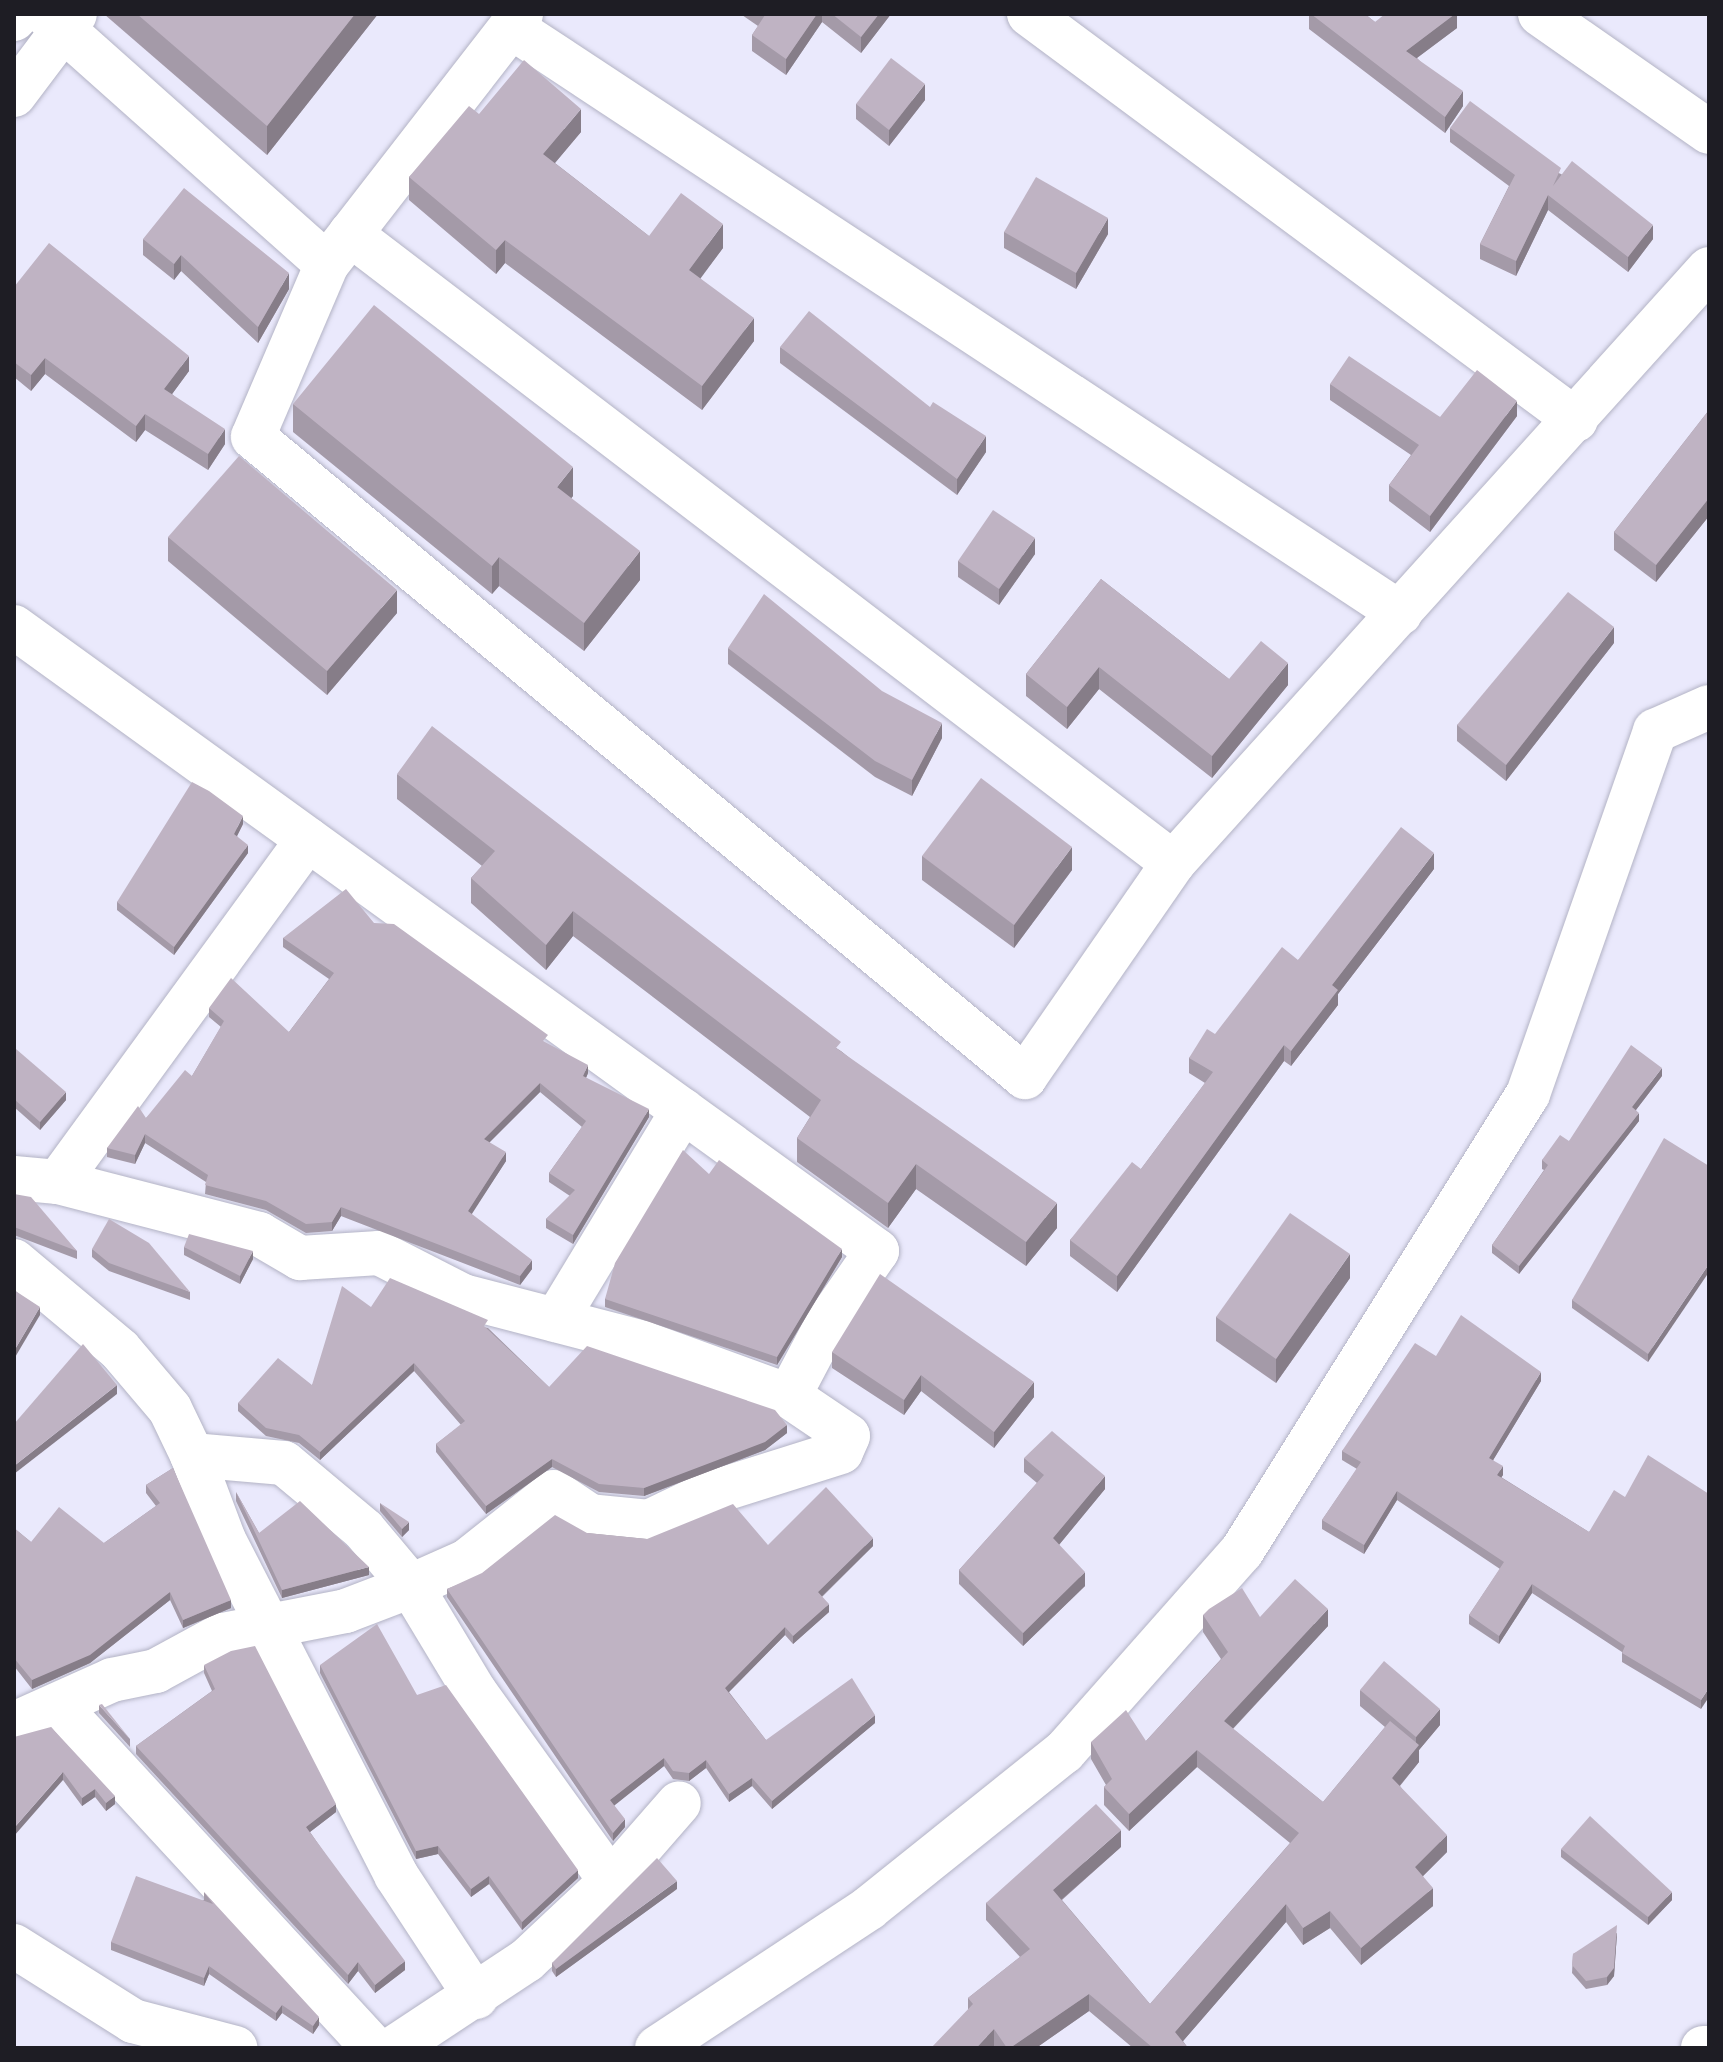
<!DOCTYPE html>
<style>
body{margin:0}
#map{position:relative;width:1723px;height:2062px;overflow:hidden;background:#eae9fc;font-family:Signika,sans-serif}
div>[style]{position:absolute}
.roads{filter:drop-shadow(0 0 2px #b3b3c5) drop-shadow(0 0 2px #b3b3c5)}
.minor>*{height:44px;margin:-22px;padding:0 22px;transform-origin:22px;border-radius:22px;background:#fff}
.trunk>*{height:44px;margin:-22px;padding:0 22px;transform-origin:22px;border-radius:22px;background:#fff}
.wall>*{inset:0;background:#a49aa8}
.shaded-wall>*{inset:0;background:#867d88}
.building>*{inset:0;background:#bfb3c3}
span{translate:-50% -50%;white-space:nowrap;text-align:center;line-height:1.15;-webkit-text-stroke:6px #eae9fc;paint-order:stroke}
.frame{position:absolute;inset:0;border:16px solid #1e1d24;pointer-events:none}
</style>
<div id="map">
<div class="roads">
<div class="minor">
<div style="left:46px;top:14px;width:376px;rotate:41.7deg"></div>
<div style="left:521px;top:14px;width:316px;rotate:127.8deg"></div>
<div style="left:327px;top:264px;width:188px;rotate:113.2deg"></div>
<div style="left:253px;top:437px;width:1003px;rotate:39.66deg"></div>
<div style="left:1025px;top:1077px;width:260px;rotate:-55.3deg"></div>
<div style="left:1173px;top:863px;width:800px;rotate:-47.94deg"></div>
<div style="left:1029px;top:14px;width:681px;rotate:36.58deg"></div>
<div style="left:1540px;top:14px;width:206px;rotate:34.9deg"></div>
<div style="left:511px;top:27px;width:1065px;rotate:33.39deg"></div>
<div style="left:350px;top:234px;width:1036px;rotate:37.39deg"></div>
<div style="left:14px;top:627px;width:1065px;rotate:35.87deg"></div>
<div style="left:877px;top:1251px;width:84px;rotate:124.8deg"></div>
<div style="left:829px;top:1320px;width:86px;rotate:117.8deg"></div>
<div style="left:14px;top:1178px;width:44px;rotate:5.2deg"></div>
<div style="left:58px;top:1182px;width:208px;rotate:14.5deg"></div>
<div style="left:259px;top:1234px;width:48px;rotate:30.3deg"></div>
<div style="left:300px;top:1258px;width:79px;rotate:-3.6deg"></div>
<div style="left:379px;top:1253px;width:94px;rotate:27.1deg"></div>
<div style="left:463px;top:1296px;width:186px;rotate:14.6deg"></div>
<div style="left:643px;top:1343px;width:155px;rotate:20deg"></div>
<div style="left:789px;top:1396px;width:71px;rotate:34.1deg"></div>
<div style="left:848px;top:1436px;width:17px;rotate:114deg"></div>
<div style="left:841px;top:1452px;width:143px;rotate:162.5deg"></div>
<div style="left:705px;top:1495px;width:62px;rotate:154.3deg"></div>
<div style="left:649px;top:1522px;width:59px;rotate:-174.2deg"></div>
<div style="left:590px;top:1516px;width:43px;rotate:-146.3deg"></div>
<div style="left:554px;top:1492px;width:111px;rotate:141.6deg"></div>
<div style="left:467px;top:1561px;width:61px;rotate:155.9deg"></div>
<div style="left:411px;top:1586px;width:70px;rotate:159deg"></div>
<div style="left:346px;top:1611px;width:126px;rotate:169deg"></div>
<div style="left:222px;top:1635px;width:75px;rotate:151.4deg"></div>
<div style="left:156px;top:1671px;width:45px;rotate:168.4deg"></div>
<div style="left:112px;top:1680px;width:107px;rotate:155.8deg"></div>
<div style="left:58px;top:1182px;width:424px;rotate:-53.9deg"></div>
<div style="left:14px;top:1261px;width:138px;rotate:40deg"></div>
<div style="left:120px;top:1350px;width:77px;rotate:49.7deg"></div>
<div style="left:170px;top:1409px;width:51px;rotate:64.4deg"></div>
<div style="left:192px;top:1455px;width:92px;rotate:5deg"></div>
<div style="left:284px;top:1463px;width:104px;rotate:39.9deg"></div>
<div style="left:364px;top:1530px;width:73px;rotate:50deg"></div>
<div style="left:411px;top:1586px;width:124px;rotate:58.9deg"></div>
<div style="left:475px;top:1692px;width:233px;rotate:54.3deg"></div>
<div style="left:556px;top:1320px;width:245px;rotate:-58.8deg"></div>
<div style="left:192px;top:1455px;width:91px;rotate:69.4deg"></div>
<div style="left:224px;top:1540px;width:377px;rotate:62.8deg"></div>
<div style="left:396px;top:1875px;width:146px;rotate:56.7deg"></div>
<div style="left:58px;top:1706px;width:466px;rotate:47.3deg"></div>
<div style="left:14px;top:1946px;width:141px;rotate:32.2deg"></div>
<div style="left:133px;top:2021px;width:106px;rotate:14.8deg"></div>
<div style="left:394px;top:2048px;width:159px;rotate:-33.5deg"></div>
<div style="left:527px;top:1960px;width:115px;rotate:-43.2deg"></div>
<div style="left:611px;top:1881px;width:103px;rotate:-48.9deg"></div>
<div style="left:657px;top:2048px;width:254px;rotate:-33.4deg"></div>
<div style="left:869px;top:1908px;width:250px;rotate:-38.7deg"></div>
<div style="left:1064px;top:1752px;width:268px;rotate:-48.5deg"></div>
<div style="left:1242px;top:1551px;width:539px;rotate:-57.96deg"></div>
<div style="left:1528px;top:1094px;width:385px;rotate:-70.7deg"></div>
<div style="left:1655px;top:731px;width:59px;rotate:-24deg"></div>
<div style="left:1703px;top:2048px;width:6px"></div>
</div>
<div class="trunk">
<div style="left:14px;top:19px;width:6px;rotate:-51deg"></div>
<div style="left:14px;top:95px;width:101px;rotate:-53deg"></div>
</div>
</div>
<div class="wall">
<div style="clip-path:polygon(104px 14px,378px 14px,267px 155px)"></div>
<div style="clip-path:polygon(742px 14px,891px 14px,861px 53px,822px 22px,786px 75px,752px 51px,752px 35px,758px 26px,742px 15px)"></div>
<div style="clip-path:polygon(1309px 14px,1365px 14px,1375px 22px,1457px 14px,1457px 28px,1417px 58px,1463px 106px,1445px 133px,1309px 29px)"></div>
<div style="clip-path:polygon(925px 100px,889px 146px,856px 119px,856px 104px)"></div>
<div style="clip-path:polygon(479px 114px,581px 132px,555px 163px,649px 236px,723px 248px,700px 278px,754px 341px,702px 410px,505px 263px,496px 274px,409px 200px,409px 177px)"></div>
<div style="clip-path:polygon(1450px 128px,1561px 174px,1653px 239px,1628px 272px,1548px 210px,1516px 276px,1480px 259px,1480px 244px,1509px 186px,1450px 142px)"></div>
<div style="clip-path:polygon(1004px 232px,1108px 234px,1076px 289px,1004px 248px)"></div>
<div style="clip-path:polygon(143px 239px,289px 289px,258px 343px,181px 271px,174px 280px,143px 255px)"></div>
<div style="clip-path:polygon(14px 287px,189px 371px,172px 394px,225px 444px,208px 470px,145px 430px,136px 442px,45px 374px,31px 391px,14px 377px)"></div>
<div style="clip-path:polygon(780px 347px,986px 452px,957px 495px,780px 363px)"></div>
<div style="clip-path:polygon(1330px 384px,1440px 417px,1517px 416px,1430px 532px,1389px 501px,1389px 485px,1411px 455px,1330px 400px)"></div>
<div style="clip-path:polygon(293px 404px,573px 496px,571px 498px,640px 580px,584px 651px,499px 586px,492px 594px,293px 432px)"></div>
<div style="clip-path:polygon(1709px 410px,1709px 516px,1656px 582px,1614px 550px,1614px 532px)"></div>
<div style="clip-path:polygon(168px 537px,397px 613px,327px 695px,168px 561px)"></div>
<div style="clip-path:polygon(1035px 554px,999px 605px,958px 577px,958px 561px)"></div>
<div style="clip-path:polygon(1101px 579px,1229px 679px,1288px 685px,1212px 778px,1099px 689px,1067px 729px,1026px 696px,1026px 674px)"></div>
<div style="clip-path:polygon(1614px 643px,1506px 781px,1457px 741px,1457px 725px)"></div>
<div style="clip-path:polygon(728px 648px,942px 738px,912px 796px,875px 777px,728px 664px)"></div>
<div style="clip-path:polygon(397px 774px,841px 1051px,1057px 1228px,1026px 1266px,916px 1189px,888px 1228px,797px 1162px,797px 1138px,810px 1117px,573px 936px,546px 970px,471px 903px,471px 878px,482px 866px,397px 799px)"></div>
<div style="clip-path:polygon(243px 824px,237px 836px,248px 853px,174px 955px,117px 910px,117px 902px)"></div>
<div style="clip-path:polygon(922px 856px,1072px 870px,1014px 948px,922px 880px)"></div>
<div style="clip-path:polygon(1434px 869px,1338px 994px,1338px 1005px,1291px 1066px,1284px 1061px,1117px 1292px,1070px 1256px,1070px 1240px,1141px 1169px,1205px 1083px,1189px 1073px,1189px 1058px,1298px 960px)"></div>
<div style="clip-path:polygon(374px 923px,588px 1073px,586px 1078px,649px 1117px,573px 1244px,546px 1228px,546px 1219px,570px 1196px,549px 1182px,549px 1173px,582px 1127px,540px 1092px,489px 1142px,506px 1161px,471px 1214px,532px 1269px,520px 1285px,341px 1216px,332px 1231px,306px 1233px,266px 1210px,205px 1194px,206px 1182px,145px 1143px,135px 1164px,107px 1157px,107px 1148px,146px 1118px,192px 1076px,221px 1027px,209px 1017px,209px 1008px,289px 1032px,329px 979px,283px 947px,283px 938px)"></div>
<div style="clip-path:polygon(14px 1051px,66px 1100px,40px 1130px,14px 1107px)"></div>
<div style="clip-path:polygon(1662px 1076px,1636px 1110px,1639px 1121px,1519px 1274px,1492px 1253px,1492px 1245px,1544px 1170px,1542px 1169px,1542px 1160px)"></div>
<div style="clip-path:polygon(1709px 1166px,1648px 1362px,1572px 1308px,1572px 1300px)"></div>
<div style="clip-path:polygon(709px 1174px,842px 1257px,777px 1365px,605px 1307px,605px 1299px)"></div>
<div style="clip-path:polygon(14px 1194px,77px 1251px,77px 1259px,14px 1235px)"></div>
<div style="clip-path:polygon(184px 1247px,253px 1259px,240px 1284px,184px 1255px)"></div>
<div style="clip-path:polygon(92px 1249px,190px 1292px,190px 1300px,109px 1271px,92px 1257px)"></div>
<div style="clip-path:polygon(1350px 1278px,1276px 1383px,1216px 1341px,1216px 1317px)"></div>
<div style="clip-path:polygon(371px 1307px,488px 1328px,549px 1387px,787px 1433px,765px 1450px,644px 1496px,599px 1492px,552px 1467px,486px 1514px,436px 1452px,436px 1444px,461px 1425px,414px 1371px,320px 1460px,299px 1443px,266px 1436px,238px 1411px,238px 1403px,312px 1385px)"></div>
<div style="clip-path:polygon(832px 1352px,1034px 1397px,994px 1448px,921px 1391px,904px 1415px,832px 1368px)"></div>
<div style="clip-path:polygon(1436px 1356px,1541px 1381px,1493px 1460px,1503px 1475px,1501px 1477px,1589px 1532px,1625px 1497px,1709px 1494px,1701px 1709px,1622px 1662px,1622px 1652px,1532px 1593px,1499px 1644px,1469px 1624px,1469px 1615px,1500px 1569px,1397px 1500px,1364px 1554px,1322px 1529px,1322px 1520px,1357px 1469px,1342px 1460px,1342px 1451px)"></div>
<div style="clip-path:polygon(1024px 1458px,1105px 1489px,1059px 1545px,1085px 1586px,1023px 1646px,959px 1584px,959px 1570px,1037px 1483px,1024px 1472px)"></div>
<div style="clip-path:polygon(173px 1468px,231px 1608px,183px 1628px,170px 1600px,90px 1663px,32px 1689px,14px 1666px,14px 1528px,31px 1542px,104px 1543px,156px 1506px,146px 1493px,146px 1485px)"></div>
<div style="clip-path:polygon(236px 1492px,259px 1533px,369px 1575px,282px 1598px,236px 1501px)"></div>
<div style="clip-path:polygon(380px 1503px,409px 1530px,402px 1537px,380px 1511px)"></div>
<div style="clip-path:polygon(587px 1533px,647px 1539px,768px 1545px,873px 1546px,822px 1597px,829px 1612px,793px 1644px,785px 1635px,729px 1692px,766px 1740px,875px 1723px,772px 1809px,752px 1786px,729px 1802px,706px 1768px,689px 1781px,673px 1779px,664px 1766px,614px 1805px,625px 1827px,613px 1841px,447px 1597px,447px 1589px)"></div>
<div style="clip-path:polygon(1203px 1615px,1260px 1617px,1328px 1626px,1233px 1729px,1323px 1802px,1385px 1727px,1360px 1706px,1360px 1690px,1440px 1725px,1419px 1750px,1419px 1762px,1400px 1786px,1447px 1852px,1423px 1876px,1433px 1906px,1361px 1965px,1330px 1928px,1303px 1945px,1286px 1922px,1183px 2041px,1188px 2048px,1133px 2048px,1089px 2011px,1036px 2048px,995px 2048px,968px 2010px,968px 1998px,1020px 1957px,986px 1920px,986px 1903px,1121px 1847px,1062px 1900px,1150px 2004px,1290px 1843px,1197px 1767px,1129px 1831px,1104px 1805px,1104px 1787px,1106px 1785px,1091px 1759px,1091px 1742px,1146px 1741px,1221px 1659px,1203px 1632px)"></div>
<div style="clip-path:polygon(204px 1665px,336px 1812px,310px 1832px,405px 1970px,375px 1993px,358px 1971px,348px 1984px,136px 1754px,136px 1746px,212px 1691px,204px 1673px)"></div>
<div style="clip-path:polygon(320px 1665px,417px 1695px,578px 1878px,522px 1930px,489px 1884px,471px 1897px,438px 1854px,416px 1859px,320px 1673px)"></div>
<div style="clip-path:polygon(99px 1705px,130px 1739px,130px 1747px,99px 1713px)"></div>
<div style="clip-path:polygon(51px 1727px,115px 1804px,106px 1811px,95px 1797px,82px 1806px,63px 1780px)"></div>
<div style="clip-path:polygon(1561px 1849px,1672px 1900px,1648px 1925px,1561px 1857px)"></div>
<div style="clip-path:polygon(677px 1889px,556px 1977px,552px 1971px,552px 1963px)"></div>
<div style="clip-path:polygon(204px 1892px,319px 2025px,313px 2034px,282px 2013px,276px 2021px,209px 1974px,204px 1986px,111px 1950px,111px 1942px,204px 1900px)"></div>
<div style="clip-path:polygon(1617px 1933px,1614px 1976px,1607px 1985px,1586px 1989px,1572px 1973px,1573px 1954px)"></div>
</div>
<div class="shaded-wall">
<div style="clip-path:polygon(355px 14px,378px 14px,267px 155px,267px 126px)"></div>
<div style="clip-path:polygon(817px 14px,822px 14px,822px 22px,786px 75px,786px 59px)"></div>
<div style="clip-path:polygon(879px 14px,891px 14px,861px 53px,861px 37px)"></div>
<div style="clip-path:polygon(1455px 14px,1457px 14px,1457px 28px,1406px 66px,1406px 51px)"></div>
<div style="clip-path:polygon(925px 84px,925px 100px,889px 146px,889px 130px)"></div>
<div style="clip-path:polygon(1463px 91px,1463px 106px,1445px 133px,1445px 117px)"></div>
<div style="clip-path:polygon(581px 109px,581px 132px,543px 177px,543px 154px)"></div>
<div style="clip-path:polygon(1548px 195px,1548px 210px,1516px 276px,1516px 261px)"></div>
<div style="clip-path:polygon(1108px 218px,1108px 234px,1076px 289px,1076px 273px)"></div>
<div style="clip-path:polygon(723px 224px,723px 248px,689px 294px,689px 270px)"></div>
<div style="clip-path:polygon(1653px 225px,1653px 239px,1628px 272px,1628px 257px)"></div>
<div style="clip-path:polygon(505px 240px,505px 263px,496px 274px,496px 250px)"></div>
<div style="clip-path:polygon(181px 255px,181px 271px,174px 280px,174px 264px)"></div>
<div style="clip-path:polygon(289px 273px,289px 289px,258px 343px,258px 327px)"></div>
<div style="clip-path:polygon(754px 318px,754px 341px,702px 410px,702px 386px)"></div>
<div style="clip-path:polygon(189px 356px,189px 371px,164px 405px,164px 389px)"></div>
<div style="clip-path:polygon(45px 358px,45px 374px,31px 391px,31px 375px)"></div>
<div style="clip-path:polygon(1517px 401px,1517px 416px,1430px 532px,1430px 516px)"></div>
<div style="clip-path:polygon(145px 414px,145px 430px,136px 442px,136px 426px)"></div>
<div style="clip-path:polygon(225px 429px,225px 444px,208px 470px,208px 454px)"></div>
<div style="clip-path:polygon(986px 436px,986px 452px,957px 495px,957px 479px)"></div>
<div style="clip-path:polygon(573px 467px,573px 496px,557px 516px,557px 487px)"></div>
<div style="clip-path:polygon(1709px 498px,1709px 516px,1656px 582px,1656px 565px)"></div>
<div style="clip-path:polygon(1035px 538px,1035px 554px,999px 605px,999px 589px)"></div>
<div style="clip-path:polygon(640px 551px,640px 580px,584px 651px,584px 623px)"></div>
<div style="clip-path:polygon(499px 557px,499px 586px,492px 594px,492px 566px)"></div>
<div style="clip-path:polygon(397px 590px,397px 613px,327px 695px,327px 671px)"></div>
<div style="clip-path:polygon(1614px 627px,1614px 643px,1506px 781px,1506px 765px)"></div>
<div style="clip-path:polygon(1288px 663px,1288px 685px,1212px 778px,1212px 756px)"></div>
<div style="clip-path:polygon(1099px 667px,1099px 689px,1067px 729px,1067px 707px)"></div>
<div style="clip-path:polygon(942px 723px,942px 738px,912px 796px,912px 780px)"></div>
<div style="clip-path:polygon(243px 816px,243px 824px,234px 842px,234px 834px)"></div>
<div style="clip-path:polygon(248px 845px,248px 853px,174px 955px,174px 947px)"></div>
<div style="clip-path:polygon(1072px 847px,1072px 870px,1014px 948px,1014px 925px)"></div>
<div style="clip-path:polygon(1434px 853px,1434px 869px,1338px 994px,1338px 1005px,1291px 1066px,1291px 1051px,1332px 985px)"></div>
<div style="clip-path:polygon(573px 911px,573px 936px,546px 970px,546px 945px)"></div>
<div style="clip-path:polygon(1284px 1045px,1284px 1061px,1117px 1292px,1117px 1276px)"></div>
<div style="clip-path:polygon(588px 1065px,588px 1073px,583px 1085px,583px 1076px)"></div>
<div style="clip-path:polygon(1662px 1068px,1662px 1076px,1632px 1115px,1632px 1107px)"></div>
<div style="clip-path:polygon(540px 1083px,540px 1092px,484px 1148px,484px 1139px)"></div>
<div style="clip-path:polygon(66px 1092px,66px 1100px,40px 1130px,40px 1122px)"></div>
<div style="clip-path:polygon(649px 1109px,649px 1117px,573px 1244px,573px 1235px)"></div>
<div style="clip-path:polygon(1639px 1113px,1639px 1121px,1519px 1274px,1519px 1266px)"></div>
<div style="clip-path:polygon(145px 1134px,145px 1143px,135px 1164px,135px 1155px)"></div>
<div style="clip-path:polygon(506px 1152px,506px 1161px,468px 1220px,468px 1211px)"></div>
<div style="clip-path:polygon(916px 1164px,916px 1189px,888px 1228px,888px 1203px)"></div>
<div style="clip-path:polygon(1057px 1203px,1057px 1228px,1026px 1266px,1026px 1242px)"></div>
<div style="clip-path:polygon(341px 1207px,341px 1216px,332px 1231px,332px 1222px)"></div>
<div style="clip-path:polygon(842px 1249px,842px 1257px,777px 1365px,777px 1357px)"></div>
<div style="clip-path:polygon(253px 1251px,253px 1259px,240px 1284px,240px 1276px)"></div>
<div style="clip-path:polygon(1350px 1254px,1350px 1278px,1276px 1383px,1276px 1359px)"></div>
<div style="clip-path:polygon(532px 1260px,532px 1269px,520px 1285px,520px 1276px)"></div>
<div style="clip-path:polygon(1709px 1264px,1709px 1272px,1648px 1362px,1648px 1354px)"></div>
<div style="clip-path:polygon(40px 1307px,40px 1315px,14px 1359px,14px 1351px)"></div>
<div style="clip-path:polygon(414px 1363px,414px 1371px,320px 1460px,320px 1452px)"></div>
<div style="clip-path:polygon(1541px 1372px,1541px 1381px,1489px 1467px,1489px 1458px)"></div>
<div style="clip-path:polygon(921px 1375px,921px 1391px,904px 1415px,904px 1400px)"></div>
<div style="clip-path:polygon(1034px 1382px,1034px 1397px,994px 1448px,994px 1432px)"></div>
<div style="clip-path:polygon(117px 1385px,117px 1394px,14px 1474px,14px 1466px)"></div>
<div style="clip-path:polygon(787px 1425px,787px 1433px,765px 1450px,644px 1496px,644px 1488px)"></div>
<div style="clip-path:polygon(552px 1459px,552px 1467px,486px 1514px,486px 1506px)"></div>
<div style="clip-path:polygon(1503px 1466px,1503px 1475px,1497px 1484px,1497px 1475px)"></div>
<div style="clip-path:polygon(1105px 1476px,1105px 1489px,1053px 1552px,1053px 1538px)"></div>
<div style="clip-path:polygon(1397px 1491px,1397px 1500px,1364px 1554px,1364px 1545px)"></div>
<div style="clip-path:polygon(409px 1522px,409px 1530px,402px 1537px,402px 1529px)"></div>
<div style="clip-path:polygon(873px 1538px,873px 1546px,818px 1600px,818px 1592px)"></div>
<div style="clip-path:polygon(369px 1567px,369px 1575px,282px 1598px,282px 1590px)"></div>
<div style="clip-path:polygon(1085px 1572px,1085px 1586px,1023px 1646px,1023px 1633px)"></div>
<div style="clip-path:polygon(1532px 1584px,1532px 1593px,1499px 1644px,1499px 1636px)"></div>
<div style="clip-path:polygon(170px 1592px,170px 1600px,90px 1663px,32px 1689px,32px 1680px)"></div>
<div style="clip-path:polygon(231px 1600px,231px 1608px,183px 1628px,183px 1620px)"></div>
<div style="clip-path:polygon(829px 1604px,829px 1612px,793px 1644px,793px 1636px)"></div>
<div style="clip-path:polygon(1328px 1609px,1328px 1626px,1224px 1738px,1224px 1721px)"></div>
<div style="clip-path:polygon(785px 1627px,785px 1635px,725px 1696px,725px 1688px)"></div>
<div style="clip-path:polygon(1709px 1688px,1709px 1697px,1701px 1709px,1701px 1700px)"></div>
<div style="clip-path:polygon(1440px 1709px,1440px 1725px,1419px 1750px,1419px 1762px,1392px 1795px,1392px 1778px,1416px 1748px,1416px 1737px)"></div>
<div style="clip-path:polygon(875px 1715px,875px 1723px,772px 1809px,772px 1801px)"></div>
<div style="clip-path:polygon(1197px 1750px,1197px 1767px,1129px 1831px,1129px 1814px)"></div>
<div style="clip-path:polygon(664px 1758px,664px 1766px,610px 1809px,610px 1800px)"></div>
<div style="clip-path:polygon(706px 1760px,706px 1768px,689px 1781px,689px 1773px)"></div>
<div style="clip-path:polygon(63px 1772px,63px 1780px,14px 1836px,14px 1828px)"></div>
<div style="clip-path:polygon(752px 1778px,752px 1786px,729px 1802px,729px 1794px)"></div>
<div style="clip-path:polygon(95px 1789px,95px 1797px,82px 1806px,82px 1798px)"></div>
<div style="clip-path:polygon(115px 1796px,115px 1804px,106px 1811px,106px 1803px)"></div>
<div style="clip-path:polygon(336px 1804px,336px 1812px,306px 1835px,306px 1827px)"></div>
<div style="clip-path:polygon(625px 1819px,625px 1827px,613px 1841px,613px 1833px)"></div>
<div style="clip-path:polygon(1121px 1830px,1121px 1847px,1053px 1907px,1053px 1890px)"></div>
<div style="clip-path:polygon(1447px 1835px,1447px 1852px,1415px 1884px,1415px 1867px)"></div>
<div style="clip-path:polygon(438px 1846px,438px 1854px,416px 1859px,416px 1851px)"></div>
<div style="clip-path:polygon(578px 1870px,578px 1878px,522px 1930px,522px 1922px)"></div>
<div style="clip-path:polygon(489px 1876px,489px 1884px,471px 1897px,471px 1889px)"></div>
<div style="clip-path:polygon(677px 1881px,677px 1889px,556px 1977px,556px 1969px)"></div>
<div style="clip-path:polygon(1433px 1888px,1433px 1906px,1361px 1965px,1361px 1948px)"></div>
<div style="clip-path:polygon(1672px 1892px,1672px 1900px,1648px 1925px,1648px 1917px)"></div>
<div style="clip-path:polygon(1286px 1904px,1286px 1922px,1177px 2048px,1175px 2032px)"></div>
<div style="clip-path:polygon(1330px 1911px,1330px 1928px,1303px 1945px,1303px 1928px)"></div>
<div style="clip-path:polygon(1617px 1933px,1614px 1976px,1607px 1985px,1607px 1977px)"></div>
<div style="clip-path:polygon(405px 1961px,405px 1970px,375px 1993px,375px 1985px)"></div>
<div style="clip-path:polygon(358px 1962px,358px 1971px,348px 1984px,348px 1975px)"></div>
<div style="clip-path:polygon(209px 1966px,209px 1974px,204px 1986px,204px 1978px)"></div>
<div style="clip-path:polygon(1089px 1994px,1089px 2011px,1036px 2048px,1010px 2048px)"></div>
<div style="clip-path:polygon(282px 2005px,282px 2013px,276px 2021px,276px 2013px)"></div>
<div style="clip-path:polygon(319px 2017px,319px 2025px,313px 2034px,313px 2026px)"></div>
<div style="clip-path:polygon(994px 2029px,994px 2047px,993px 2048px,976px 2048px)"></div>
</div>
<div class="building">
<div style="clip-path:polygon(137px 14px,355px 14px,267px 126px)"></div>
<div style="clip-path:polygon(763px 14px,817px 14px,786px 59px,752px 35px,765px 15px)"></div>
<div style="clip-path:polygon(832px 14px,879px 14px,861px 37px)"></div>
<div style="clip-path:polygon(1311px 14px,1365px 14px,1375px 22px,1385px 14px,1455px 14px,1406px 51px,1463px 91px,1445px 117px)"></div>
<div style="clip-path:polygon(891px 58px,925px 84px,889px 130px,856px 104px)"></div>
<div style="clip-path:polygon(524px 60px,581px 109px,543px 154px,649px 236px,681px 193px,723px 224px,689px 270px,754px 318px,702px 386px,505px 240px,496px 250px,409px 177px,469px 106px,479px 114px)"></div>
<div style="clip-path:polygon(1470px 101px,1561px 168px,1553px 186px,1572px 161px,1653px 225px,1628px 257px,1548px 195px,1516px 261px,1480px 244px,1515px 175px,1450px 128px)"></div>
<div style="clip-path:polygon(1036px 177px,1108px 218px,1076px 273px,1004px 232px)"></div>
<div style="clip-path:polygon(184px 188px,289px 273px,258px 327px,181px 255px,174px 264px,143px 239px)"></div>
<div style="clip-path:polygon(49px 243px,189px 356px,164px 389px,225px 429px,208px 454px,145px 414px,136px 426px,45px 358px,31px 375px,14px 362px,14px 287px)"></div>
<div style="clip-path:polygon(374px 305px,573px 467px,557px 487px,640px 551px,584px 623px,499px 557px,492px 566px,293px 404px)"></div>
<div style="clip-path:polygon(809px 311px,930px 407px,933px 402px,986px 436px,957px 479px,780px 347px)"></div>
<div style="clip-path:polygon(1349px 356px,1440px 417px,1477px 370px,1517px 401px,1430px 516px,1389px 485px,1419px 445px,1330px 384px)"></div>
<div style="clip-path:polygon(1709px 410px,1709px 498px,1656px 565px,1614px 532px)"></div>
<div style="clip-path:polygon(239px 456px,397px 590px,327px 671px,168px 537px)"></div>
<div style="clip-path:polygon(993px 510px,1035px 538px,999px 589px,958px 561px)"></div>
<div style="clip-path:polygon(1101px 579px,1229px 679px,1261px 641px,1288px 663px,1212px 756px,1099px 667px,1067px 707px,1026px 674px)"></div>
<div style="clip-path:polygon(1568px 592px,1614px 627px,1506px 765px,1457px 725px)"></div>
<div style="clip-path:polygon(764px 594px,882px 691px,942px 723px,912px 780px,875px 761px,728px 648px)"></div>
<div style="clip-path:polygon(432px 726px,841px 1042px,836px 1048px,1057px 1203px,1026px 1242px,916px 1164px,888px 1203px,797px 1138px,821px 1100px,573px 911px,546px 945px,471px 878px,495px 851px,397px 774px)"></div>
<div style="clip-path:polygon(981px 778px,1072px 847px,1014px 925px,922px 856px)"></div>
<div style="clip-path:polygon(192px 782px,209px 791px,243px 816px,234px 834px,248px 845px,174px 947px,117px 902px)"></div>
<div style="clip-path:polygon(1401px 827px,1434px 853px,1332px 985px,1338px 990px,1291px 1051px,1284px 1045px,1117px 1276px,1070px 1240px,1132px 1162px,1141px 1169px,1213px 1072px,1189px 1058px,1207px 1029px,1215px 1034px,1282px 947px,1298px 960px)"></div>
<div style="clip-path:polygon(346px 889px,374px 923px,394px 924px,548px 1035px,543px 1041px,588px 1065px,583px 1076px,649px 1109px,573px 1235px,546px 1219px,575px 1190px,549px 1173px,586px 1121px,540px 1083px,484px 1139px,506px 1152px,468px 1211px,532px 1260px,520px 1276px,341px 1207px,332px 1222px,306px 1224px,266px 1201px,205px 1185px,208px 1175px,145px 1134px,135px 1155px,107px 1148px,138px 1106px,146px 1118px,185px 1070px,192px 1076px,224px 1021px,209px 1008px,231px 978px,289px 1032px,334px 973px,283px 938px)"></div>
<div style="clip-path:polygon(1631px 1045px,1662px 1068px,1632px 1107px,1639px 1113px,1519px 1266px,1492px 1245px,1548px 1165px,1542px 1160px,1560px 1135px,1569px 1141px)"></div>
<div style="clip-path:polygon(16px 1049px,66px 1092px,40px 1122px,14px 1099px,14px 1051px)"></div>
<div style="clip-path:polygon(1664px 1138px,1709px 1166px,1709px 1264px,1648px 1354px,1572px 1300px)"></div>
<div style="clip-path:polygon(683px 1150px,709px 1174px,719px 1160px,842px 1249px,777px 1357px,605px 1299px,615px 1263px)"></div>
<div style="clip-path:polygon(14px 1194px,31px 1197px,77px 1251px,14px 1227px)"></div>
<div style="clip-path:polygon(1290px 1213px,1350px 1254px,1276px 1359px,1216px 1317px)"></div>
<div style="clip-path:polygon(109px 1219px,149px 1243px,190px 1292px,109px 1263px,92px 1249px)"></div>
<div style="clip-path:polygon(189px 1234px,253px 1251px,240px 1276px,184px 1247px)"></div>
<div style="clip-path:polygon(880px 1274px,1034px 1382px,994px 1432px,921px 1375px,904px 1400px,832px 1352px)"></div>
<div style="clip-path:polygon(390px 1278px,488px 1320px,484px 1326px,549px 1387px,587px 1346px,775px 1410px,787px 1425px,765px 1442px,644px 1488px,599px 1484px,552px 1459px,486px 1506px,436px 1444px,465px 1421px,414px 1363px,320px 1452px,299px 1435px,266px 1428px,238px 1403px,278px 1358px,312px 1385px,342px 1286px,371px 1307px)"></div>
<div style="clip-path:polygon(14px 1290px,40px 1307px,14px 1351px)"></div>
<div style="clip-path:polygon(1461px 1315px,1541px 1372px,1489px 1458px,1503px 1466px,1497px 1475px,1589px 1532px,1614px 1490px,1625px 1497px,1648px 1455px,1709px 1494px,1709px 1688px,1701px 1700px,1622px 1653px,1625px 1646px,1532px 1584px,1499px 1636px,1469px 1615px,1504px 1562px,1397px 1491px,1364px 1545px,1322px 1520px,1361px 1462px,1342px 1451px,1386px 1386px,1415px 1343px,1436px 1356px)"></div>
<div style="clip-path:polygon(83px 1344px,117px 1385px,14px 1466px,14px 1424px)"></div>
<div style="clip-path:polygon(1052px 1431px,1105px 1476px,1053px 1538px,1085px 1572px,1023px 1633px,959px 1570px,1044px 1475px,1024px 1458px)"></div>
<div style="clip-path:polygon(173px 1468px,231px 1600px,183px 1620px,170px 1592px,90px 1655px,32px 1680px,14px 1658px,14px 1528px,31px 1542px,59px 1507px,104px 1543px,160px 1503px,146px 1485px)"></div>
<div style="clip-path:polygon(826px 1487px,873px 1538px,818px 1592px,829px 1604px,793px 1636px,785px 1627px,725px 1688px,766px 1740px,852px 1678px,875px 1715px,772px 1801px,752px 1778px,729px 1794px,706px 1760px,689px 1773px,673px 1771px,664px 1758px,610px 1800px,625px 1819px,613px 1833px,447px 1589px,482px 1573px,555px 1515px,587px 1533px,647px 1539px,733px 1504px,768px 1545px)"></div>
<div style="clip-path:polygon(236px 1492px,259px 1533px,300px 1501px,369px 1567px,282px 1590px)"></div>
<div style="clip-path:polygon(380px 1503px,409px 1522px,402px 1529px)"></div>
<div style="clip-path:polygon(1295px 1579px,1328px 1609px,1224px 1721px,1323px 1802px,1390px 1721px,1419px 1745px,1392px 1778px,1447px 1835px,1415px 1867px,1433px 1888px,1361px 1948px,1330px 1911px,1303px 1928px,1286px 1904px,1175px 2032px,1188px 2048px,1153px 2048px,1089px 1994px,1010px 2048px,1007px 2048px,994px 2029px,976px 2048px,931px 2048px,973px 2004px,968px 1998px,1030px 1949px,986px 1903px,1096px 1804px,1121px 1830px,1053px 1890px,1150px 2004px,1299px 1833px,1197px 1750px,1129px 1814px,1104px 1787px,1112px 1779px,1091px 1742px,1126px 1710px,1146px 1741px,1228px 1652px,1203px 1615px,1209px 1609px,1242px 1588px,1260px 1617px)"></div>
<div style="clip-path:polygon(377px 1624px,417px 1695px,446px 1685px,578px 1870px,522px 1922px,489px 1876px,471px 1889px,438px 1846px,416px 1851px,320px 1665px)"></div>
<div style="clip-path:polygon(255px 1646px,336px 1804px,306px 1827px,405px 1961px,375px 1985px,358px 1962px,348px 1975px,136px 1746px,215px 1689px,204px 1665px,231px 1651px)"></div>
<div style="clip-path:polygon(1384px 1661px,1440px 1709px,1416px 1737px,1360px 1690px)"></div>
<div style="clip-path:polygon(102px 1704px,130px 1739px,99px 1705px)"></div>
<div style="clip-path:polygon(51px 1727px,115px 1796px,106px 1803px,95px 1789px,82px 1798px,63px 1772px,14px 1828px,14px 1737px)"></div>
<div style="clip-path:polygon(1590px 1816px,1672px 1892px,1648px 1917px,1561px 1849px)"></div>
<div style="clip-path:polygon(657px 1858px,677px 1881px,556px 1969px,552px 1963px)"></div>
<div style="clip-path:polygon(136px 1876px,213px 1904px,204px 1892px,319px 2017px,313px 2026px,282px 2005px,276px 2013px,209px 1966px,204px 1978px,111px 1942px)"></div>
<div style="clip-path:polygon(1617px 1925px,1614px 1968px,1607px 1977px,1586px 1981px,1572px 1965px,1573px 1954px)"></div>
</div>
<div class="frame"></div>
</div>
